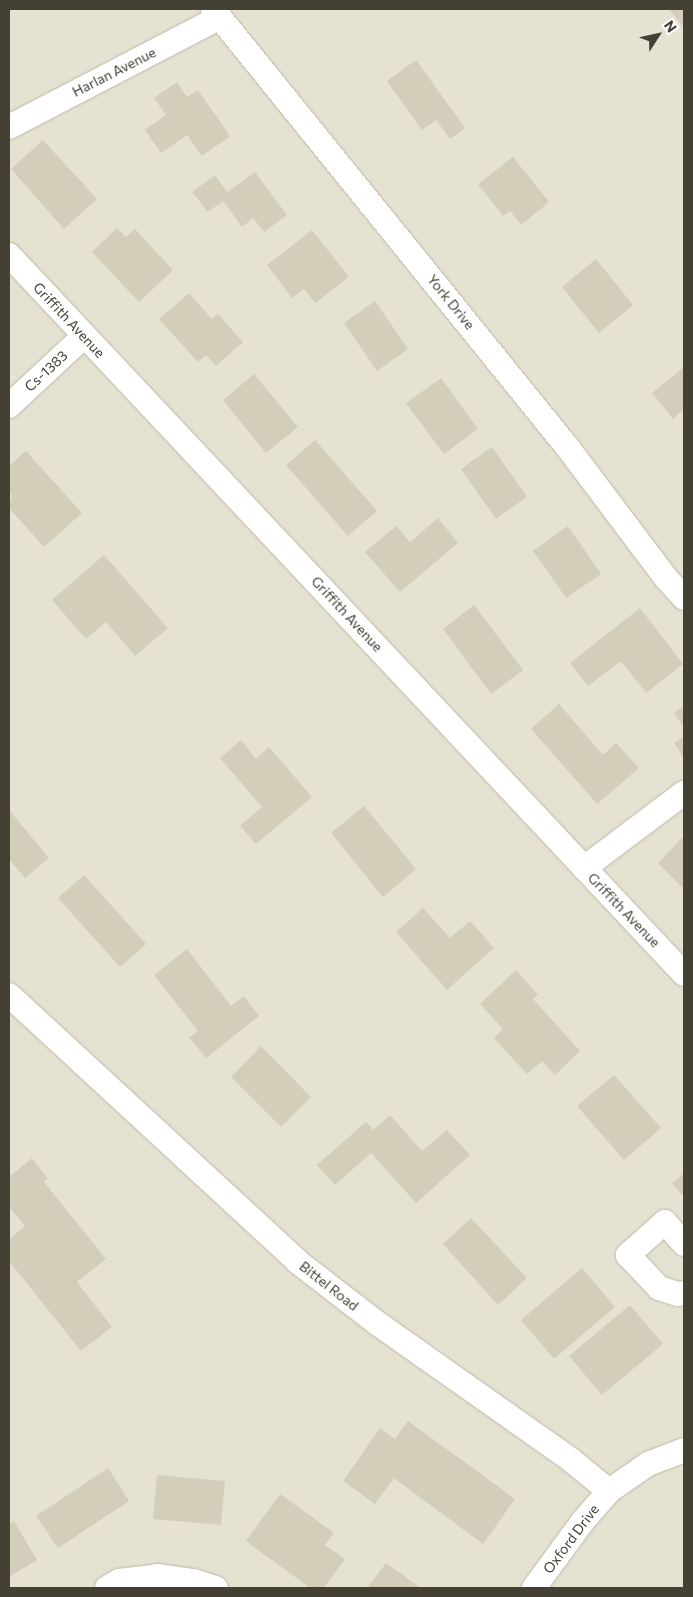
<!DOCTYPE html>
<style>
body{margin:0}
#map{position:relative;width:693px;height:1597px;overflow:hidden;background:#f2efe4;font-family:Commissioner,sans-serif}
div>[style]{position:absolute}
.residential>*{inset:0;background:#e6e2d2}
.building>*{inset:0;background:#d3cdba}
.roads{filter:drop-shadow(0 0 1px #bdb8a7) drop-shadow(0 0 1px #bdb8a7)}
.minor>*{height:24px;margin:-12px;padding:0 12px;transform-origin:12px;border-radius:12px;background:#fff}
span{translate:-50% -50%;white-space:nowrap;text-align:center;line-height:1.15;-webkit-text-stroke:4px #fff;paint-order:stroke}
.street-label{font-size:14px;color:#444034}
.frame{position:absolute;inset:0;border:10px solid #444034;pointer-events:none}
.north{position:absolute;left:633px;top:10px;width:50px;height:50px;-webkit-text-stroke:4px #fff;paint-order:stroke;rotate:55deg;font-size:14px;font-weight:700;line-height:20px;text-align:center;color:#444034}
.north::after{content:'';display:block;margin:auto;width:18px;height:22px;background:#444034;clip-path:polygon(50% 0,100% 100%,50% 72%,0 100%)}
</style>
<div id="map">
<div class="residential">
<div style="clip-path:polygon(9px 9px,684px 9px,684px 1588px,9px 1588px)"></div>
</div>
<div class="building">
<div style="clip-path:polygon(669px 9px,684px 9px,684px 28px)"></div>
<div style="clip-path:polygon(416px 60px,465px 128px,450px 139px,436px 120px,422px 130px,387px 81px)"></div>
<div style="clip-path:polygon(177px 82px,187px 97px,198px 90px,230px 136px,202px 156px,187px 135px,161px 153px,145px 130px,166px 115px,154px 98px)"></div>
<div style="clip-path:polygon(43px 140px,97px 199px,64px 229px,11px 169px)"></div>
<div style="clip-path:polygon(513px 157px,549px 202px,521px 225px,510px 211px,503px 216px,478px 184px)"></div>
<div style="clip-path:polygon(255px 172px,287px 215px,264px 232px,253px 218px,242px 227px,223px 201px,208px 212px,192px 192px,215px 175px,227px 192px)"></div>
<div style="clip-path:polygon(117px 228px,126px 237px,135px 229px,173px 270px,139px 302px,92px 252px)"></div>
<div style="clip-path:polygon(312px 230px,349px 277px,315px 303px,304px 289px,292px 298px,267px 265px)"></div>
<div style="clip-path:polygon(596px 259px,633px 305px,599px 333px,562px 287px)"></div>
<div style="clip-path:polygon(189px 293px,212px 319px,218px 314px,243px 342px,216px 366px,206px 355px,198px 362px,159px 319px)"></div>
<div style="clip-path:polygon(375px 301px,408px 349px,377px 371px,344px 323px)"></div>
<div style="clip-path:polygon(684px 367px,684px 409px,673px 419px,652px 393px)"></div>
<div style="clip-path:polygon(254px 374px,298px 427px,266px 453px,223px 400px)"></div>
<div style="clip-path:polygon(441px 378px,478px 429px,444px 454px,406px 403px)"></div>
<div style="clip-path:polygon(315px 440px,377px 511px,348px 536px,286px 465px)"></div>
<div style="clip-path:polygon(492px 447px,527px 497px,496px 519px,461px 469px)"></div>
<div style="clip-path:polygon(26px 451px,82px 513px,44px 547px,9px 508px,12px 495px,9px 492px,9px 466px)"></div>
<div style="clip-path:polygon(438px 518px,458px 543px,400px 592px,365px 552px,396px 526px,410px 542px)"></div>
<div style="clip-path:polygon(568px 526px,601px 574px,566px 598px,533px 551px)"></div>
<div style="clip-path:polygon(104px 555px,168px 628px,135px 656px,106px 622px,86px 639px,52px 600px)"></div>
<div style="clip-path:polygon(474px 605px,523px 670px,491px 694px,443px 629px)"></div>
<div style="clip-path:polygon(640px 608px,683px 664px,646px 693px,621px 661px,588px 686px,570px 663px)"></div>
<div style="clip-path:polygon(559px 704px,603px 755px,616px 743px,639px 768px,597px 804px,531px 729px)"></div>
<div style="clip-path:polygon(684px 706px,684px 727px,674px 713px)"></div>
<div style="clip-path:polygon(684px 736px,684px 758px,674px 743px)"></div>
<div style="clip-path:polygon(241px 740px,256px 759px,269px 747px,312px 797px,256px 844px,240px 826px,262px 807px,220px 758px)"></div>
<div style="clip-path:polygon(364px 806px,416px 869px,383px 897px,331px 833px)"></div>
<div style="clip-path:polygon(9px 810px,49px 858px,25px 878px,9px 859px)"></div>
<div style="clip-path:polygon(684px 836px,684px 889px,658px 863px)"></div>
<div style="clip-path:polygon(84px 875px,146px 944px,120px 967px,58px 898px)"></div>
<div style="clip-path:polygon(423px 908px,450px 938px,470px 921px,494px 948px,447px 990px,396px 932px)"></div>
<div style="clip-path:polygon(187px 949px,231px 1006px,244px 996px,259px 1016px,206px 1058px,189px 1037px,198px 1031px,154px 975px)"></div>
<div style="clip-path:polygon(516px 970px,538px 995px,533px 999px,580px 1051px,555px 1075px,542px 1061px,527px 1074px,494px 1038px,503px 1029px,480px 1004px)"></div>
<div style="clip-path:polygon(261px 1046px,311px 1097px,281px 1127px,231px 1077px)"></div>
<div style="clip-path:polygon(614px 1075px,661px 1128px,624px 1160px,577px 1106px)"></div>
<div style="clip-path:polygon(390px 1115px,422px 1151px,447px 1130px,470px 1155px,416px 1203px,371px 1153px,335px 1185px,317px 1165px,366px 1122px,373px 1130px)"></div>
<div style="clip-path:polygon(32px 1158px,48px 1179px,44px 1182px,106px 1259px,77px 1282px,112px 1327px,81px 1351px,9px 1261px,9px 1239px,25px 1226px,9px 1207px,9px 1177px)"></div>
<div style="clip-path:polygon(684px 1173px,684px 1197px,672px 1183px)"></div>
<div style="clip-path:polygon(471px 1218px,527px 1278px,498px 1305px,443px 1244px)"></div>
<div style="clip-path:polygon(582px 1268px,615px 1307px,554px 1359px,521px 1320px)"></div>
<div style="clip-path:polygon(630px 1305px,663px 1344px,602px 1395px,569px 1356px)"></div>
<div style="clip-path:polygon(408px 1421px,515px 1499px,483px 1544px,394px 1478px,375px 1504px,343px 1481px,380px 1428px,395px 1439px)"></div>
<div style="clip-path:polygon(108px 1468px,129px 1501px,58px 1548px,36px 1516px)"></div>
<div style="clip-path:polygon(157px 1475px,225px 1481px,221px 1525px,153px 1519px)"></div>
<div style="clip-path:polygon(280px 1494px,334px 1533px,325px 1545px,345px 1559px,324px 1588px,310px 1588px,246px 1541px)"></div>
<div style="clip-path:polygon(14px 1521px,37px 1560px,9px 1577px,9px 1524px)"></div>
<div style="clip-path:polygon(386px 1563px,421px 1588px,367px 1588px)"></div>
</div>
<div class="roads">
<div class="minor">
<div style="left:213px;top:9px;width:565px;rotate:51.04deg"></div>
<div style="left:568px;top:448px;width:163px;rotate:53deg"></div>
<div style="left:666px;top:578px;width:27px;rotate:48deg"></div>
<div style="left:9px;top:127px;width:238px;rotate:-27.5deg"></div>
<div style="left:9px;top:255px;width:986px;rotate:46.81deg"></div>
<div style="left:9px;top:406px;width:101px;rotate:-43deg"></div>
<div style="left:584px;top:868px;width:125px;rotate:-36.9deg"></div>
<div style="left:9px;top:995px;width:393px;rotate:42.7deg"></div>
<div style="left:298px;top:1262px;width:100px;rotate:37.7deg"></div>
<div style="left:377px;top:1323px;width:237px;rotate:35.2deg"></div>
<div style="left:571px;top:1460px;width:49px;rotate:39.2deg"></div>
<div style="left:684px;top:1244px;width:29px;rotate:-131deg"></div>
<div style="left:665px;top:1222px;width:50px;rotate:138.3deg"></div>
<div style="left:628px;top:1255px;width:45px;rotate:46.8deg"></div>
<div style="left:659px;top:1288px;width:19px;rotate:18deg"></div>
<div style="left:677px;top:1294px;width:7px;rotate:-8deg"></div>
<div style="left:107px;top:1588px;width:14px;rotate:-30deg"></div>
<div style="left:119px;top:1581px;width:38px;rotate:-7deg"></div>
<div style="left:157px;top:1576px;width:37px;rotate:8deg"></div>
<div style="left:194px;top:1581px;width:23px;rotate:18deg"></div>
<div style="left:534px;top:1588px;width:83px;rotate:-53.8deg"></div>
<div style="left:583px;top:1521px;width:40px;rotate:-49deg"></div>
<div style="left:609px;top:1491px;width:47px;rotate:-34.7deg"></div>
<div style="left:648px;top:1464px;width:39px;rotate:-21deg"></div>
</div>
</div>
<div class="street-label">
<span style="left:114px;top:72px;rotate:-27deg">Harlan Avenue</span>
<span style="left:451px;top:302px;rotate:51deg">York Drive</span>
<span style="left:69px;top:320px;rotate:47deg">Griffith Avenue</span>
<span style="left:46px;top:371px;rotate:-43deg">Cs-1383</span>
<span style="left:347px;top:614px;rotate:47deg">Griffith Avenue</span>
<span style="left:624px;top:910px;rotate:46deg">Griffith Avenue</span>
<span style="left:329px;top:1286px;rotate:38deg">Bittel Road</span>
<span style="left:571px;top:1539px;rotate:-53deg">Oxford Drive</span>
</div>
<div class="frame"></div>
<div class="north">N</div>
</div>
